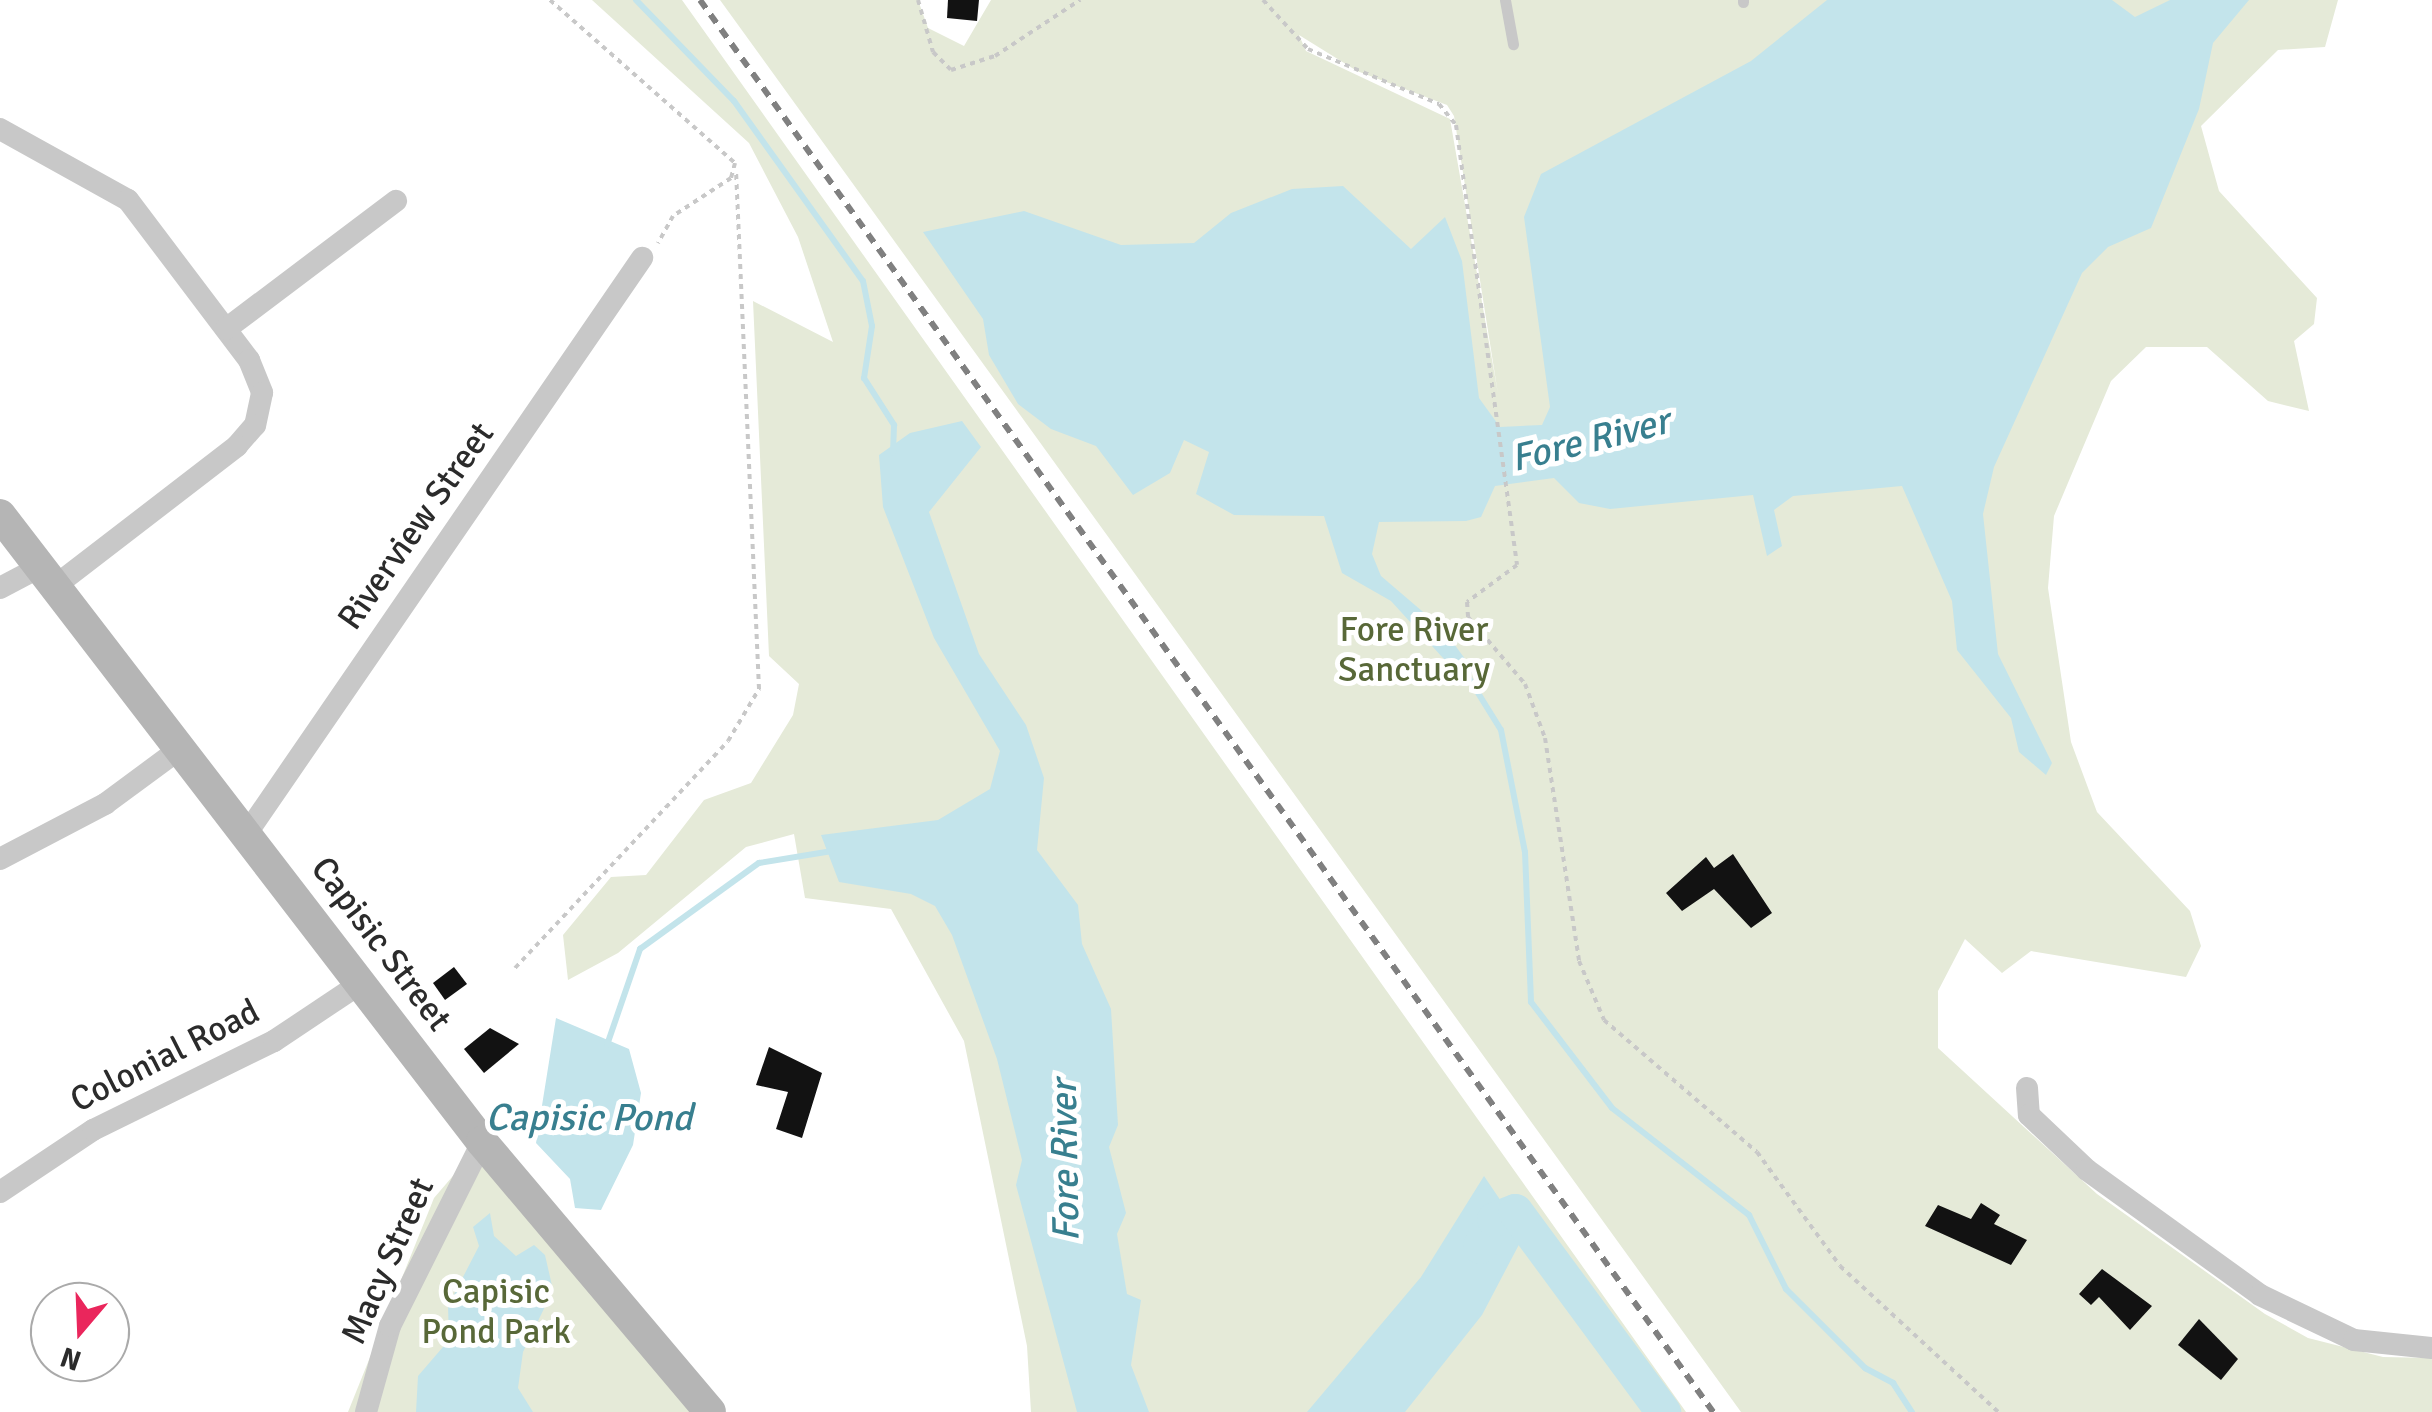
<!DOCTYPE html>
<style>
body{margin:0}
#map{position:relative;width:2432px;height:1412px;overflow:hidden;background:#fff;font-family:Signika,sans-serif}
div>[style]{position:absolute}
.green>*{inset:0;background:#e5ead8}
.water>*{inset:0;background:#c3e4eb}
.stream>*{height:6px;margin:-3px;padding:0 3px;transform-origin:3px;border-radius:3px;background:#c3e4eb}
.river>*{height:35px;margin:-17.5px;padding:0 17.5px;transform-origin:17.5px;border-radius:17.5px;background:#c3e4eb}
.building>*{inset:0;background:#121212}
.path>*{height:4px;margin-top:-2px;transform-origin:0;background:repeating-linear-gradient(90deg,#c8c8c8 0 5px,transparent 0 10px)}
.lane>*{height:11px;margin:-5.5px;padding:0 5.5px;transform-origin:5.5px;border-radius:5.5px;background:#c8c8c8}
.street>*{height:22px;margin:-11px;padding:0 11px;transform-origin:11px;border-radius:11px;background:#c8c8c8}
.secondary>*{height:32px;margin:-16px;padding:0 16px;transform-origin:16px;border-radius:16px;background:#b5b5b5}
.rail>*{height:6px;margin-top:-3px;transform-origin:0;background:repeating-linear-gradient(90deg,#808080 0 10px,transparent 0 18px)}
span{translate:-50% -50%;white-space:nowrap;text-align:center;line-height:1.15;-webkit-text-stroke:10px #fff;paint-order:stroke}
.street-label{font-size:35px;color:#2b2b2b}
.park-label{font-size:35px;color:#586838}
.water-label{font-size:38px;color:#387f8f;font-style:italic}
.north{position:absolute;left:30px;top:1282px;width:100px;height:100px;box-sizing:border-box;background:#fff;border:2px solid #aaa;border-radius:50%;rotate:199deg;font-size:28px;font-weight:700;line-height:40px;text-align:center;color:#2b2b2b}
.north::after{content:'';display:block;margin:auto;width:35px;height:45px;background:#ea265c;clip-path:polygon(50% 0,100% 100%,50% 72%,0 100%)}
</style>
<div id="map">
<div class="green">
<div style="clip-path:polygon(592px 0,682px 0,1686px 1412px,1031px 1412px,1027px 1346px,964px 1041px,891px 909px,805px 898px,794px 834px,746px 847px,618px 953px,568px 980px,563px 935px,611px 877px,646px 875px,704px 800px,751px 783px,793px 715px,799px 684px,769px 656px,753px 301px,833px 342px,798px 237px,749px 143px)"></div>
<div style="clip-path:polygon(evenodd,720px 0,918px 0,928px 28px,964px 46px,991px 0,2338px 0,2325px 47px,2278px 50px,2201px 126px,2219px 191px,2317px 298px,2314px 324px,2294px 341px,2309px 411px,2268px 401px,2207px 347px,2146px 347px,2111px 381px,2054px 516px,2048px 588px,2071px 742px,2097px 812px,2190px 911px,2201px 946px,2186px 977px,2031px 951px,2002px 973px,1965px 939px,1938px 991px,1938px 1048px,2097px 1194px,2265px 1314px,2308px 1338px,2383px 1357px,2432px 1358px,2432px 1412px,1741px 1412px,720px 0,1299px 35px,1357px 71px,1447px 105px,1454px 116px,1498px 394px,1450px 119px,1306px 51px,1299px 35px)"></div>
<div style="clip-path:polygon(482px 1142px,710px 1412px,348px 1412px,434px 1198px)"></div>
</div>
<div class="water">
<div style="clip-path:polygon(1827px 0,2112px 0,2135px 17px,2170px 0,2249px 0,2213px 43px,2199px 109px,2151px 228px,2108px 247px,2082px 273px,1994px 467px,1983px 514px,1998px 654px,2052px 763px,2046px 775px,2019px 752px,2011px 718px,1957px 650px,1952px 601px,1902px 486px,1793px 496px,1774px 510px,1782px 546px,1767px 556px,1753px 495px,1610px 509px,1579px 503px,1554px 478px,1495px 486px,1481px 517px,1466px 521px,1379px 522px,1372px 554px,1381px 576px,1443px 629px,1474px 671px,1463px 680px,1391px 601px,1342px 573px,1324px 516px,1234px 515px,1196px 494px,1209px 452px,1184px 440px,1170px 473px,1133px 495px,1096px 446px,1051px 429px,1018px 404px,989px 355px,983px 319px,923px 232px,1024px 211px,1121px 245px,1194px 243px,1231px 213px,1292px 189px,1343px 186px,1411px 249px,1445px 217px,1462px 261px,1479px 398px,1500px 427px,1542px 425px,1550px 407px,1524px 217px,1541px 174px,1751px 61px)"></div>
<div style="clip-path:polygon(962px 421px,981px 447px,929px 512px,979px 654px,1026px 725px,1044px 778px,1037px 850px,1078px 905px,1082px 944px,1111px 1009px,1118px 1125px,1109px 1147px,1126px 1213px,1117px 1234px,1127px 1294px,1141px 1300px,1131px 1365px,1149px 1412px,1077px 1412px,1016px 1185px,1022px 1160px,997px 1059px,952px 935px,935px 906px,911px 894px,839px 882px,821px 835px,938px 820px,990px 789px,1000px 751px,934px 638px,883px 507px,879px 455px,910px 433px)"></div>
<div style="clip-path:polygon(556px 1018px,629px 1049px,641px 1093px,633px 1145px,601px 1210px,575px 1208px,570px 1179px,536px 1143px)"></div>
<div style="clip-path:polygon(1484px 1176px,1524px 1235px,1482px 1315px,1405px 1412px,1307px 1412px,1421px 1277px)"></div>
<div style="clip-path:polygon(490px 1213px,494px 1236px,516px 1256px,534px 1245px,545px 1255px,553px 1290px,523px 1352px,518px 1388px,533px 1412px,416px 1412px,418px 1376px,449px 1340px,448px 1306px,479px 1246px,473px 1227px)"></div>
</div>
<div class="stream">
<div style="left:636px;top:0;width:141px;rotate:45.9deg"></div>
<div style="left:734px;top:101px;width:221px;rotate:54.4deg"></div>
<div style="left:863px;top:281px;width:46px;rotate:78.7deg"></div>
<div style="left:872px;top:326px;width:53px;rotate:98.7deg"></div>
<div style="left:864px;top:378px;width:56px;rotate:57.4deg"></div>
<div style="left:894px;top:425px;width:28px;rotate:92deg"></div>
<div style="left:1465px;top:672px;width:68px;rotate:58.2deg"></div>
<div style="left:1501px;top:730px;width:124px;rotate:78.9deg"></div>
<div style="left:1525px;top:852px;width:150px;rotate:87.7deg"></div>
<div style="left:1531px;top:1002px;width:133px;rotate:52.6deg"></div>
<div style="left:1612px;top:1108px;width:174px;rotate:38deg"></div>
<div style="left:1749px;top:1215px;width:83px;rotate:63.4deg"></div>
<div style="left:1786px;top:1289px;width:112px;rotate:45deg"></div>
<div style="left:1865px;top:1368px;width:32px;rotate:28deg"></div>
<div style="left:1893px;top:1383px;width:35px;rotate:57deg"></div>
<div style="left:607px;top:1045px;width:102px;rotate:-71deg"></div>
<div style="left:640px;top:949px;width:147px;rotate:-35.9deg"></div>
<div style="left:759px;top:863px;width:74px;rotate:-9.3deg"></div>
</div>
<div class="river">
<div style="left:1480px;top:1246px;width:30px;rotate:-63deg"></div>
<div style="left:1494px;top:1219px;width:22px;rotate:-21deg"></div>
<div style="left:1515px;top:1211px;width:250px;rotate:53.6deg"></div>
</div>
<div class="building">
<div style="clip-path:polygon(948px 0,979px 0,977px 21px,947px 18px)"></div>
<div style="clip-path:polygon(1733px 854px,1772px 913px,1751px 928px,1714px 889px,1682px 911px,1666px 893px,1706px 857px,1714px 868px)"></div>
<div style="clip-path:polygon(454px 967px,467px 984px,445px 1000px,433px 983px)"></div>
<div style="clip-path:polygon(490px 1028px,519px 1044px,484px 1073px,464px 1049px)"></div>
<div style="clip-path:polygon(769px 1047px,822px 1073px,802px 1138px,776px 1129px,788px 1092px,756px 1085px)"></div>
<div style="clip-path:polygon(1981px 1203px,2000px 1215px,1994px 1224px,2027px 1240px,2011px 1265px,1925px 1226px,1938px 1205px,1971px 1219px)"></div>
<div style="clip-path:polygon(2102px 1269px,2152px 1306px,2130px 1330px,2099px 1297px,2091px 1305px,2079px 1294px)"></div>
<div style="clip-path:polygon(2199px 1319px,2238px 1359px,2221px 1380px,2178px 1345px)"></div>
</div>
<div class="path">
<div style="left:550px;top:0;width:247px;rotate:41.4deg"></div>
<div style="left:735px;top:163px;width:16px;rotate:105deg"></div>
<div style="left:731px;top:178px;width:69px;rotate:146.8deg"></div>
<div style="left:673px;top:216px;width:31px;rotate:119deg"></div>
<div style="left:918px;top:0;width:54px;rotate:73.9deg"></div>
<div style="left:933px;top:52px;width:25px;rotate:45deg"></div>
<div style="left:951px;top:70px;width:46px;rotate:-17.7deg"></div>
<div style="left:995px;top:56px;width:102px;rotate:-33.4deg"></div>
<div style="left:1263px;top:0;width:67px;rotate:47.4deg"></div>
<div style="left:1308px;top:49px;width:142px;rotate:22.8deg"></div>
<div style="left:1439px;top:104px;width:27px;rotate:51deg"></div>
<div style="left:1456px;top:125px;width:444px;rotate:82.1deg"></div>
<div style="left:1517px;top:565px;width:62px;rotate:143.5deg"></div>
<div style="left:1467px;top:602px;width:15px;rotate:86deg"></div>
<div style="left:1468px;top:617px;width:88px;rotate:49.6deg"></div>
<div style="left:1525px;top:684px;width:58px;rotate:69.7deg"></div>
<div style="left:1545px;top:738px;width:226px;rotate:81.3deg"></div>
<div style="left:1579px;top:961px;width:64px;rotate:67deg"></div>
<div style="left:1604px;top:1020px;width:202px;rotate:40.8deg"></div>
<div style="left:1757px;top:1152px;width:141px;rotate:53.9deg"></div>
<div style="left:1840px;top:1266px;width:215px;rotate:42.7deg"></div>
<div style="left:515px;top:968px;width:311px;rotate:-46.8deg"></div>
<div style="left:728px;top:741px;width:61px;rotate:-59.2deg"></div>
<div style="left:759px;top:689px;width:519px;rotate:-92.54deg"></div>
</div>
<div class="lane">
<div style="left:1505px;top:0;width:45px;rotate:79.7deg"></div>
<div style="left:1743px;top:0;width:2px;rotate:90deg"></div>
</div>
<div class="street">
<div style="left:0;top:129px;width:146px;rotate:29deg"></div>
<div style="left:128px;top:200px;width:201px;rotate:52.9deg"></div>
<div style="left:249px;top:360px;width:35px;rotate:68deg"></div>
<div style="left:262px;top:393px;width:33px;rotate:102deg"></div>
<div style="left:255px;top:425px;width:28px;rotate:131deg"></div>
<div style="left:237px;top:446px;width:230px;rotate:142.4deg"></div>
<div style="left:226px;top:329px;width:213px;rotate:-37deg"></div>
<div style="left:0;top:588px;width:45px;rotate:-27.7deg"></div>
<div style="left:247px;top:833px;width:698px;rotate:-55.51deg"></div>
<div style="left:0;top:859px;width:119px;rotate:-27.6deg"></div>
<div style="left:105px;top:804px;width:94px;rotate:-36.4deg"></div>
<div style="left:2027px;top:1088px;width:27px;rotate:86deg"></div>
<div style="left:2029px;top:1115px;width:80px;rotate:43.5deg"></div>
<div style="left:2087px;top:1170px;width:213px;rotate:35.8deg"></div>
<div style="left:2260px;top:1295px;width:104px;rotate:25.6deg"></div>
<div style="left:2354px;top:1340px;width:78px;rotate:5.9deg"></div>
<div style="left:0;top:1192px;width:112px;rotate:-33.7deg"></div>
<div style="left:93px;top:1130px;width:202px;rotate:-26.2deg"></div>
<div style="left:274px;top:1041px;width:105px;rotate:-33.7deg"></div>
<div style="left:366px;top:1412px;width:89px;rotate:-74.4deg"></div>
<div style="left:390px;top:1326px;width:206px;rotate:-63.4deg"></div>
</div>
<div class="secondary">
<div style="left:0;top:515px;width:791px;rotate:52.45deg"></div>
<div style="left:482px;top:1142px;width:353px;rotate:49.8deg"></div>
</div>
<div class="rail">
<div style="left:700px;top:0;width:1738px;rotate:54.34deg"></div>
</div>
<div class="street-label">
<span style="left:416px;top:526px;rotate:-55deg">Riverview Street</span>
<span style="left:381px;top:944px;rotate:53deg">Capisic Street</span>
<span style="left:165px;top:1056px;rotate:-27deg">Colonial Road</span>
<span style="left:388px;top:1261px;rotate:-66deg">Macy Street</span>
</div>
<div class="park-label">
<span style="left:1414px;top:650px">Fore River<br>Sanctuary</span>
<span style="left:496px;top:1312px">Capisic<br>Pond Park</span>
</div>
<div class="water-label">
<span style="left:1590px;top:440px;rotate:-14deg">Fore River</span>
<span style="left:589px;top:1118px">Capisic Pond</span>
<span style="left:1065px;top:1161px;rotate:-91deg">Fore River</span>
</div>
<div class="north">N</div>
</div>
